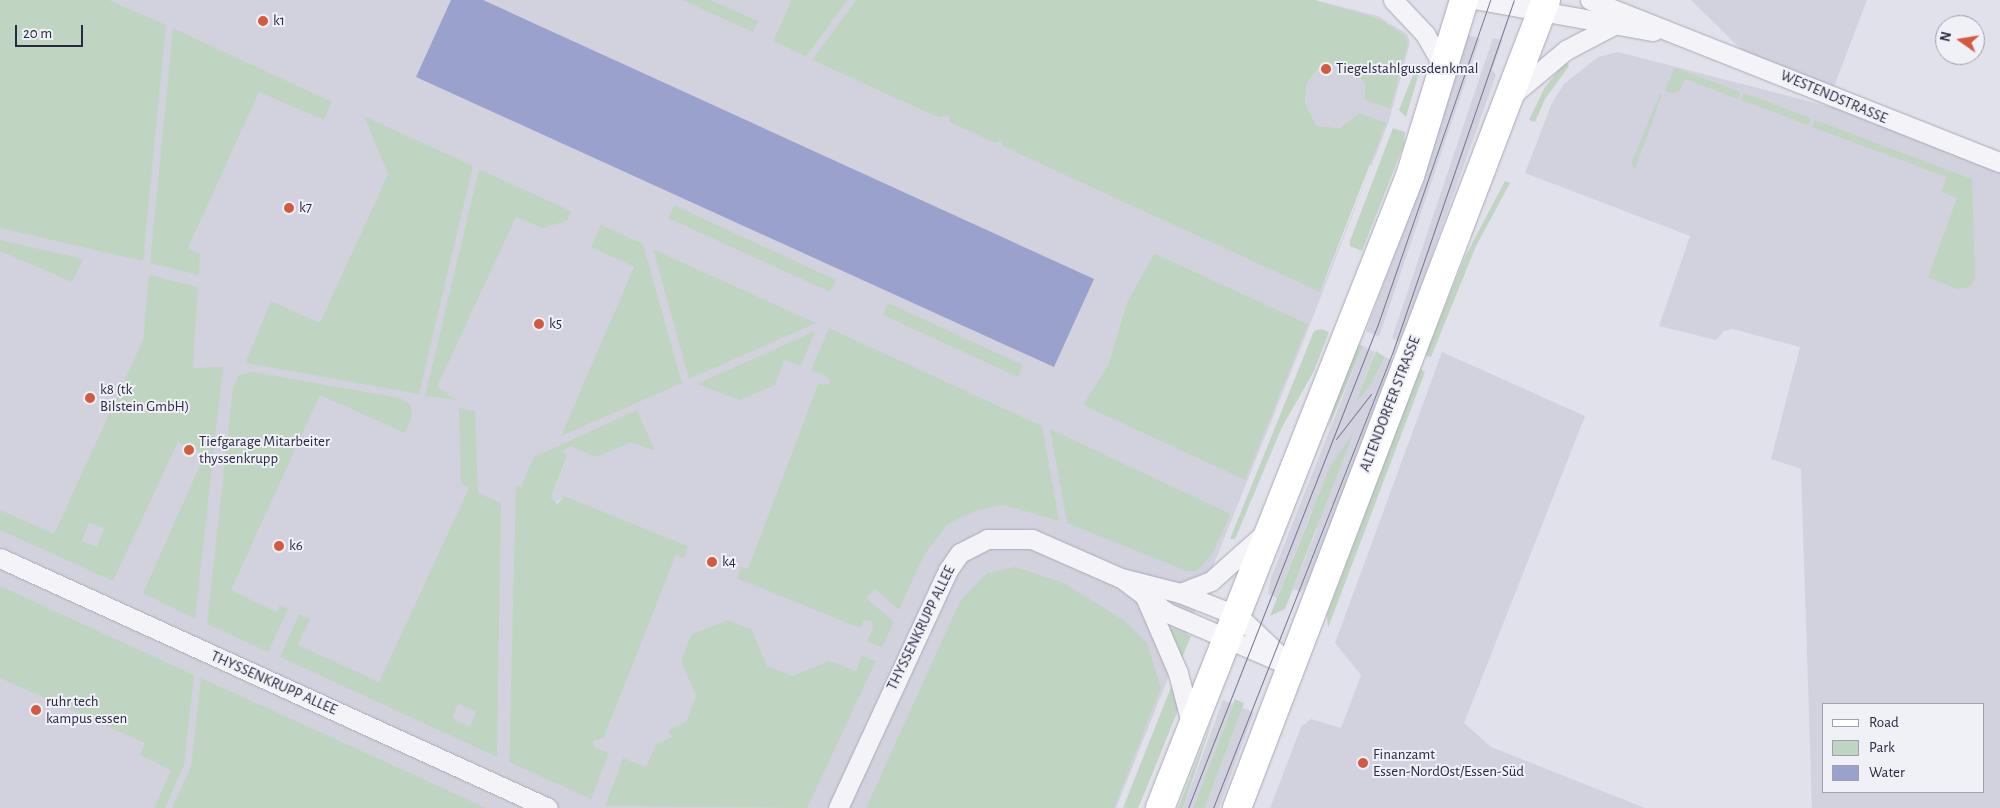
<!DOCTYPE html>
<meta charset="utf-8">
<style>
body{margin:0}
#map{position:relative;width:2000px;height:808px;overflow:hidden;background:#e0e1ea;font-family:"Alegreya Sans",sans-serif}
div>[style]{position:absolute}
.built>*{inset:0;background:#d2d2df}
.green>*{inset:0;background:#c0d4c2}
.water>*{inset:0;background:#99a1cc}
.roads{filter:drop-shadow(0 0 1px #a9aab8) drop-shadow(0 0 1px #a9aab8)}
.minor>*{height:19px;margin:-9.5px;padding:0 9.5px;transform-origin:9.5px;border-radius:9.5px;background:#f3f3f8}
.primary>*{height:28px;margin:-14px;padding:0 14px;transform-origin:14px;border-radius:14px;background:#fff}
.tram>*{height:1px;margin:-0.5px;padding:0 0.5px;transform-origin:0.5px;border-radius:0.5px;background:#787a94}
.dots>*{width:14px;height:14px;translate:-50% -50%;box-sizing:border-box;border:2px solid #f0f0f7;border-radius:50%}
span{translate:-50% -50%;white-space:nowrap;text-align:center;line-height:1.15;-webkit-text-stroke:4px #f0f0f7;paint-order:stroke}
.poi-label{font-size:15px;color:#282942}
.left{translate:0 -50%;text-align:left}
.street-label{font-size:15px;color:#282942}
.legend{position:absolute;left:1822px;top:703px;width:162px;height:90px;box-sizing:border-box;background:#f0f0f7;border:1px solid #a0a0af;margin:0;padding:6px 9px;list-style:none;font-size:15px;color:#282942}
.legend li{display:flex;align-items:center;gap:10px;height:25px}
.legend b{width:25px;border:1px solid #a0a0af}
.north{position:absolute;left:1935px;top:15px;width:50px;height:50px;box-sizing:border-box;background:#f0f0f7;border:1px solid #a0a0af;border-radius:50%;rotate:283deg;font-size:14px;font-weight:700;line-height:20px;text-align:center;color:#282942}
.north::after{content:'';display:block;margin:auto;width:18px;height:22px;background:#d5593e;clip-path:polygon(50% 0,100% 100%,50% 72%,0 100%)}
.scale{position:absolute;left:15px;top:25px;width:68px;height:22px;box-sizing:border-box;border:2px solid #282942;border-top:0;padding-left:6px;font-size:15px;line-height:18px;white-space:nowrap;color:#282942;-webkit-text-stroke:4px #f0f0f7;paint-order:stroke}
</style>
<div id="map">
<div class="built">
<div style="clip-path:polygon(evenodd,0 0,791px 0,773px 41px,806px 57px,848px 0,856px 0,813px 60px,939px 118px,948px 115px,951px 122px,994px 142px,1001px 140px,1002px 146px,1321px 291px,1371px 167px,1359px 113px,1340px 128px,1317px 126px,1305px 103px,1307px 83px,1322px 64px,1349px 65px,1365px 83px,1364px 100px,1390px 109px,1408px 44px,1388px 23px,1315px 0,1378px 16px,1407px 34px,1410px 43px,1389px 121px,1311px 322px,1116px 808px,0 808px,0 0,1154px 253px,1307px 324px,1245px 479px,1084px 405px,1108px 365px,1127px 302px,1154px 253px,0 0,1050px 430px,1231px 514px,1212px 555px,1197px 571px,1187px 571px,1050px 430px,0 0,551px 449px,568px 455px,551px 497px,554px 504px,563px 497px,684px 557px,676px 555px,604px 738px,593px 741px,594px 747px,609px 753px,509px 762px,517px 485px,521px 487px,551px 449px)"></div>
<div style="clip-path:polygon(1691px 0,1867px 0,1832px 92px,1754px 62px)"></div>
<div style="clip-path:polygon(1466px 34px,1480px 39px,1379px 337px,1366px 331px,1401px 238px)"></div>
<div style="clip-path:polygon(1493px 38px,1503px 40px,1492px 70px,1496px 75px,1401px 342px,1392px 338px)"></div>
<div style="clip-path:polygon(evenodd,1618px 52px,1909px 127px,2000px 163px,2000px 808px,1812px 808px,1801px 469px,1771px 459px,1800px 347px,1733px 329px,1724px 331px,1716px 340px,1659px 326px,1690px 236px,1525px 173px,1552px 103px,1564px 84px,1598px 57px,1618px 52px,1824px 704px,1984px 704px,1984px 792px,1824px 792px,1824px 704px)"></div>
<div style="clip-path:polygon(1363px 346px,1375px 352px,1355px 404px,1370px 386px,1385px 357px,1394px 361px,1308px 582px,1301px 592px,1293px 589px,1317px 529px,1312px 510px,1277px 598px,1268px 594px,1271px 578px)"></div>
<div style="clip-path:polygon(1442px 352px,1585px 416px,1464px 723px,1491px 747px,1645px 808px,1270px 808px,1301px 727px,1311px 719px,1341px 728px,1361px 675px,1335px 643px)"></div>
<div style="clip-path:polygon(1223px 700px,1233px 704px,1193px 808px,1183px 808px)"></div>
<div style="clip-path:polygon(1242px 708px,1254px 712px,1238px 756px,1219px 808px,1205px 808px)"></div>
</div>
<div class="green">
<div style="clip-path:polygon(0 0,109px 0,166px 25px,143px 261px,0 228px)"></div>
<div style="clip-path:polygon(682px 0,710px 0,758px 21px,753px 32px)"></div>
<div style="clip-path:polygon(791px 0,848px 0,806px 57px,773px 41px)"></div>
<div style="clip-path:polygon(856px 0,1315px 0,1382px 20px,1405px 36px,1408px 44px,1390px 109px,1364px 100px,1365px 83px,1349px 65px,1322px 64px,1307px 83px,1305px 103px,1317px 126px,1340px 128px,1359px 113px,1386px 123px,1320px 292px,1002px 146px,1001px 140px,995px 143px,950px 122px,948px 115px,939px 118px,812px 60px)"></div>
<div style="clip-path:polygon(173px 28px,332px 102px,324px 120px,259px 92px,188px 248px,200px 254px,199px 275px,150px 263px)"></div>
<div style="clip-path:polygon(1566px 61px,1569px 66px,1545px 99px,1535px 122px,1529px 120px,1545px 87px)"></div>
<div style="clip-path:polygon(1417px 65px,1421px 66px,1406px 117px,1399px 110px)"></div>
<div style="clip-path:polygon(1674px 68px,1684px 71px,1741px 92px,1738px 99px,1685px 79px,1679px 92px,1671px 93px,1665px 90px)"></div>
<div style="clip-path:polygon(1744px 93px,1811px 118px,1808px 125px,1741px 100px)"></div>
<div style="clip-path:polygon(1660px 94px,1662px 95px,1635px 169px,1631px 164px)"></div>
<div style="clip-path:polygon(364px 116px,473px 166px,419px 394px,245px 363px,271px 301px,320px 323px,388px 174px)"></div>
<div style="clip-path:polygon(1815px 120px,1972px 179px,1975px 277px,1970px 287px,1957px 289px,1928px 277px,1957px 198px,1941px 192px,1947px 177px,1812px 127px)"></div>
<div style="clip-path:polygon(1393px 128px,1405px 132px,1404px 144px,1362px 251px,1350px 246px,1350px 241px)"></div>
<div style="clip-path:polygon(479px 169px,571px 211px,567px 221px,542px 228px,516px 217px,437px 387px,457px 400px,425px 396px)"></div>
<div style="clip-path:polygon(1505px 181px,1510px 183px,1476px 246px,1431px 357px,1425px 356px,1465px 257px)"></div>
<div style="clip-path:polygon(674px 205px,836px 280px,830px 292px,668px 218px)"></div>
<div style="clip-path:polygon(601px 225px,643px 244px,682px 383px,561px 436px,634px 267px,591px 247px)"></div>
<div style="clip-path:polygon(0 240px,83px 259px,72px 282px,0 251px)"></div>
<div style="clip-path:polygon(653px 249px,692px 267px,816px 323px,689px 379px)"></div>
<div style="clip-path:polygon(1154px 253px,1308px 324px,1245px 480px,1083px 405px,1108px 365px,1127px 302px)"></div>
<div style="clip-path:polygon(evenodd,149px 275px,198px 287px,193px 368px,223px 367px,195px 619px,143px 593px,205px 454px,178px 442px,113px 581px,0 530px,0 510px,54px 534px,143px 340px,149px 275px,89px 522px,104px 528px,97px 547px,82px 541px,89px 522px)"></div>
<div style="clip-path:polygon(888px 303px,1023px 365px,1018px 377px,883px 315px)"></div>
<div style="clip-path:polygon(829px 328px,1042px 426px,1059px 521px,1004px 505px,977px 510px,948px 524px,924px 555px,899px 610px,875px 589px,866px 598px,894px 622px,882px 647px,867px 642px,873px 626px,871px 621px,864px 620px,860px 628px,737px 578px,741px 567px,748px 569px,818px 384px,830px 384px,829px 378px,811px 370px)"></div>
<div style="clip-path:polygon(1321px 329px,1329px 332px,1314px 371px,1282px 427px,1235px 539px,1230px 539px,1314px 331px)"></div>
<div style="clip-path:polygon(815px 331px,801px 366px,784px 360px,775px 385px,740px 400px,697px 384px)"></div>
<div style="clip-path:polygon(1355px 343px,1363px 346px,1328px 429px,1339px 385px)"></div>
<div style="clip-path:polygon(1376px 351px,1385px 357px,1370px 386px,1355px 404px)"></div>
<div style="clip-path:polygon(1420px 369px,1425px 372px,1328px 628px,1327px 615px)"></div>
<div style="clip-path:polygon(252px 372px,400px 398px,411px 405px,412px 416px,405px 433px,320px 395px,231px 590px,276px 612px,280px 605px,288px 609px,268px 652px,207px 624px,233px 387px,239px 375px)"></div>
<div style="clip-path:polygon(evenodd,459px 408px,475px 411px,478px 493px,501px 503px,497px 757px,280px 657px,299px 614px,310px 619px,298px 645px,379px 682px,469px 488px,461px 484px,459px 408px,458px 704px,476px 712px,470px 727px,452px 718px,458px 704px)"></div>
<div style="clip-path:polygon(637px 410px,655px 451px,631px 442px,596px 457px,571px 446px,561px 452px,568px 454px,551px 497px,557px 504px,564px 496px,688px 546px,684px 558px,676px 555px,604px 738px,593px 741px,594px 747px,609px 753px,591px 799px,509px 762px,516px 485px,521px 487px,534px 457px)"></div>
<div style="clip-path:polygon(1050px 429px,1231px 514px,1212px 555px,1197px 571px,1187px 571px,1067px 523px)"></div>
<div style="clip-path:polygon(1354px 431px,1285px 609px,1270px 616px,1330px 467px)"></div>
<div style="clip-path:polygon(1015px 567px,1064px 583px,1125px 621px,1147px 643px,1161px 688px,1114px 808px,866px 808px,960px 601px,987px 573px)"></div>
<div style="clip-path:polygon(0 586px,194px 675px,184px 765px,165px 808px,154px 808px,171px 770px,140px 755px,145px 743px,0 678px)"></div>
<div style="clip-path:polygon(727px 620px,752px 630px,767px 666px,793px 676px,829px 661px,856px 671px,862px 656px,876px 661px,809px 804px,807px 808px,605px 806px,623px 758px,646px 767px,656px 744px,672px 737px,668px 730px,686px 722px,696px 696px,681px 661px,691px 635px)"></div>
<div style="clip-path:polygon(1169px 627px,1191px 636px,1180px 663px,1168px 628px)"></div>
<div style="clip-path:polygon(201px 678px,421px 778px,486px 808px,172px 808px,191px 767px)"></div>
<div style="clip-path:polygon(1172px 685px,1178px 710px,1147px 787px,1138px 808px,1123px 808px)"></div>
<div style="clip-path:polygon(1235px 699px,1244px 703px,1205px 808px,1193px 808px)"></div>
<div style="clip-path:polygon(1213px 719px,1183px 808px,1178px 808px,1210px 726px)"></div>
</div>
<div class="water">
<div style="clip-path:polygon(451px 0,483px 0,1094px 279px,1054px 367px,416px 77px)"></div>
</div>
<div class="roads">
<div class="minor">
<div style="left:1393px;top:0;width:47px;rotate:46.7deg"></div>
<div style="left:1425px;top:34px;width:40px;rotate:60.3deg"></div>
<div style="left:1479px;top:0;width:177px;rotate:10.1deg"></div>
<div style="left:1590px;top:0;width:441px;rotate:21.6deg"></div>
<div style="left:1511px;top:96px;width:72px;rotate:-39.9deg"></div>
<div style="left:1566px;top:50px;width:52px;rotate:-27.6deg"></div>
<div style="left:0;top:558px;width:602px;rotate:24.52deg"></div>
<div style="left:1125px;top:581px;width:54px;rotate:36.7deg"></div>
<div style="left:1168px;top:613px;width:121px;rotate:23.4deg"></div>
<div style="left:1180px;top:593px;width:33px;rotate:-21deg"></div>
<div style="left:1211px;top:581px;width:74px;rotate:-41.7deg"></div>
<div style="left:1146px;top:599px;width:81px;rotate:66.6deg"></div>
<div style="left:1178px;top:673px;width:56px;rotate:75.5deg"></div>
<div style="left:838px;top:808px;width:262px;rotate:-65.2deg"></div>
<div style="left:948px;top:570px;width:21px;rotate:-55deg"></div>
<div style="left:960px;top:553px;width:30px;rotate:-27deg"></div>
<div style="left:987px;top:539px;width:45px"></div>
<div style="left:1032px;top:539px;width:97px;rotate:23.7deg"></div>
<div style="left:1121px;top:578px;width:61px;rotate:14.3deg"></div>
<div style="left:1180px;top:593px;width:62px;rotate:21.6deg"></div>
<div style="left:1238px;top:616px;width:74px;rotate:43.4deg"></div>
</div>
<div class="primary">
<div style="left:1160px;top:808px;width:680px;rotate:-68.42deg"></div>
<div style="left:1410px;top:176px;width:184px;rotate:-72.9deg"></div>
<div style="left:1237px;top:808px;width:865px;rotate:-69.07deg"></div>
</div>
</div>
<div class="tram">
<div style="left:1336px;top:439px;width:57px;rotate:-52.1deg"></div>
<div style="left:1188px;top:808px;width:520px;rotate:-68.57deg"></div>
<div style="left:1378px;top:324px;width:343px;rotate:-70.9deg"></div>
<div style="left:1213px;top:808px;width:491px;rotate:-68.5deg"></div>
<div style="left:1393px;top:351px;width:371px;rotate:-71deg"></div>
</div>
<div class="dots">
<div style="left:263px;top:21px;background:#d5593e"></div>
<div style="left:1326px;top:69px;background:#d5593e"></div>
<div style="left:289px;top:208px;background:#d5593e"></div>
<div style="left:539px;top:324px;background:#d5593e"></div>
<div style="left:90px;top:398px;background:#d5593e"></div>
<div style="left:189px;top:450px;background:#d5593e"></div>
<div style="left:279px;top:546px;background:#d5593e"></div>
<div style="left:712px;top:562px;background:#d5593e"></div>
<div style="left:36px;top:710px;background:#d5593e"></div>
<div style="left:1363px;top:763px;background:#d5593e"></div>
</div>
<div class="poi-label">
<span class="left" style="left:273px;top:21px">k1</span>
<span class="left" style="left:1336px;top:69px">Tiegelstahlgussdenkmal</span>
<span class="left" style="left:299px;top:208px">k7</span>
<span class="left" style="left:549px;top:324px">k5</span>
<span class="left" style="left:100px;top:398px">k8 (tk<br>Bilstein GmbH)</span>
<span class="left" style="left:199px;top:450px">Tiefgarage Mitarbeiter<br>thyssenkrupp</span>
<span class="left" style="left:289px;top:546px">k6</span>
<span class="left" style="left:722px;top:562px">k4</span>
<span class="left" style="left:46px;top:710px">ruhr tech<br>kampus essen</span>
<span class="left" style="left:1373px;top:763px">Finanzamt<br>Essen-NordOst/Essen-Süd</span>
</div>
<div class="street-label">
<span style="left:1834px;top:97px;rotate:23deg">WESTENDSTRASSE</span>
<span style="left:1390px;top:404px;rotate:-69deg">ALTENDORFER STRASSE</span>
<span style="left:921px;top:628px;rotate:-64deg">THYSSENKRUPP ALLEE</span>
<span style="left:274px;top:683px;rotate:24deg">THYSSENKRUPP ALLEE</span>
</div>
<ul class="legend">
<li><b style="height:6px;background:#fff"></b>Road</li>
<li><b style="height:14px;background:#c0d4c2"></b>Park</li>
<li><b style="height:14px;background:#99a1cc"></b>Water</li>
</ul>
<div class="north">N</div>
<div class="scale">20 m</div>
</div>
